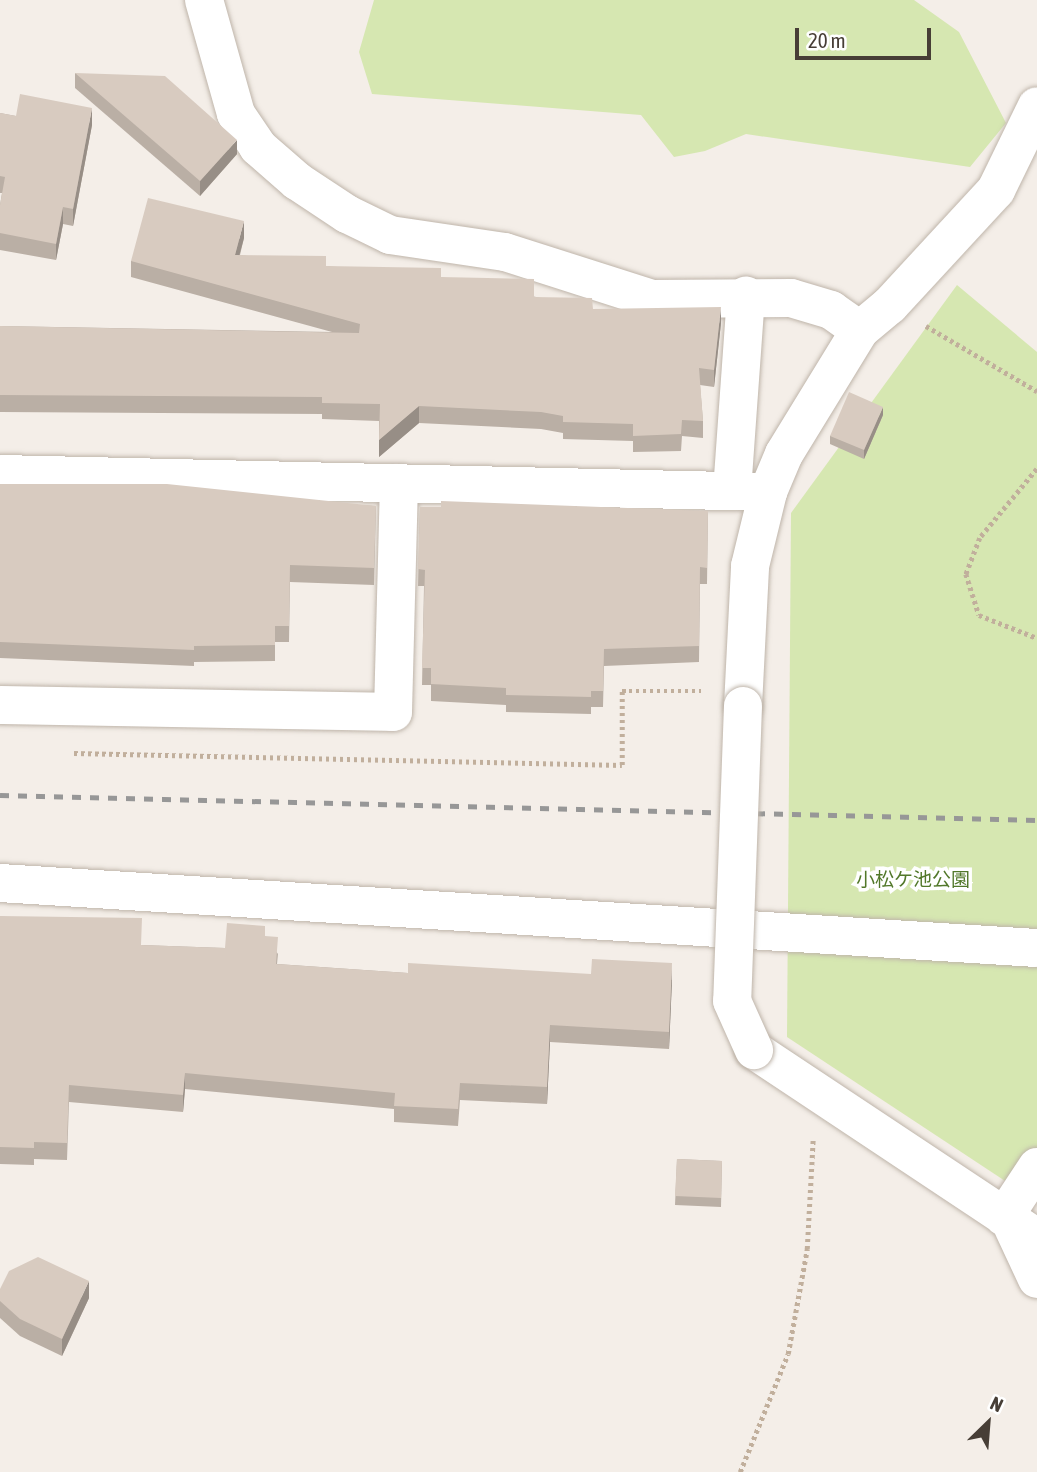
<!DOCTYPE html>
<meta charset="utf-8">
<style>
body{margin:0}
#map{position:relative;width:1037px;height:1472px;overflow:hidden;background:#f4eee8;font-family:"Asap Condensed","Noto Sans JP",sans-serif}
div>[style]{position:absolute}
.green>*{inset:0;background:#d6e7b1}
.path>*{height:4.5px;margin-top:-2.25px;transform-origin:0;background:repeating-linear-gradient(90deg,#c1af9c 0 3.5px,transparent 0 7px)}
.roads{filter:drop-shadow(0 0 2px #bfb5aa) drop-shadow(0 0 2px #bfb5aa)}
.minor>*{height:38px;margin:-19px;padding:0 19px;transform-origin:19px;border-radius:19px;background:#fff}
.rail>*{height:5px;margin-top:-2.5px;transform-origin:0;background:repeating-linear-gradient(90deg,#979797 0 9px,transparent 0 18px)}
.bridges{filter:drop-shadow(0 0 2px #bfb5aa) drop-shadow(0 0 2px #bfb5aa)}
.minor-bridge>*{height:38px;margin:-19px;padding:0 19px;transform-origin:19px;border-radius:19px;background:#fff}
.wall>*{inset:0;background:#baafa5}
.shaded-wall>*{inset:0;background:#978e86}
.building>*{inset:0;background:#d8cbc0}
span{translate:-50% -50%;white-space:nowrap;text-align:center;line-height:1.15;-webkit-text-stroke:7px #fff;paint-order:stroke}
.park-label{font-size:19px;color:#52782a}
.north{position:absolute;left:953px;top:1388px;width:70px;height:70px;-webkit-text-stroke:5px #fff;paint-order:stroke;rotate:25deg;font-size:19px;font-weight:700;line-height:28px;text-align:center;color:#473e36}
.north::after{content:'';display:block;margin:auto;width:24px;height:32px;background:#473e36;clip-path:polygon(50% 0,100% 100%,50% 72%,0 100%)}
.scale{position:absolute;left:795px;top:28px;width:136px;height:32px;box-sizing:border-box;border:4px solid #473e36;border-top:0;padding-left:9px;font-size:21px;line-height:24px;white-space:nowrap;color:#473e36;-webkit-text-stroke:5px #fff;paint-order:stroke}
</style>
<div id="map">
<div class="green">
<div style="clip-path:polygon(374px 0,914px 0,959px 32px,1006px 123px,970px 167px,746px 134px,705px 151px,674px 157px,641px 115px,372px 94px,359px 52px)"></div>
<div style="clip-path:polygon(957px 285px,1037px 352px,1037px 1202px,787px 1037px,791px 513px)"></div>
</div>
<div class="path">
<div style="left:926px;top:326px;width:129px;rotate:30.4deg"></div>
<div style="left:1037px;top:469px;width:89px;rotate:129.6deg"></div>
<div style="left:980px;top:538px;width:39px;rotate:111deg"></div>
<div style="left:966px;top:574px;width:43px;rotate:72.4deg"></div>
<div style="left:979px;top:615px;width:62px;rotate:21.6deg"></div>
<div style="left:74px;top:753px;width:548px;rotate:1.25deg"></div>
<div style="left:622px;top:765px;width:74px;rotate:-90deg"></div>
<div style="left:622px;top:691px;width:79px"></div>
<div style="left:740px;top:1472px;width:127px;rotate:-67.9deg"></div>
<div style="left:788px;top:1354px;width:107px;rotate:-79.7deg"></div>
<div style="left:807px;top:1249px;width:110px;rotate:-86.9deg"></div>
</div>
<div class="roads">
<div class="minor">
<div style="left:204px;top:0;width:118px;rotate:74.3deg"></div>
<div style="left:236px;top:114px;width:40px;rotate:56deg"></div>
<div style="left:258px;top:147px;width:52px;rotate:41.1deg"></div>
<div style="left:297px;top:181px;width:60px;rotate:33.4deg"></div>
<div style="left:347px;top:214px;width:48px;rotate:26deg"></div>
<div style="left:390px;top:235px;width:116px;rotate:8.4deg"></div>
<div style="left:505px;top:252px;width:154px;rotate:17.7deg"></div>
<div style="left:652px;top:299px;width:139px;rotate:-0.4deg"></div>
<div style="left:791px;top:298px;width:42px;rotate:16.7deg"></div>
<div style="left:831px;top:310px;width:35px;rotate:35deg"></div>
<div style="left:0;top:474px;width:768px;rotate:1.34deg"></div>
<div style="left:732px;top:491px;width:196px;rotate:-85.9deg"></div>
<div style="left:0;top:705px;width:393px;rotate:1deg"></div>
<div style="left:393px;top:712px;width:229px;rotate:-88.5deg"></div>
<div style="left:743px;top:706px;width:140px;rotate:-87.1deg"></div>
<div style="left:750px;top:566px;width:76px;rotate:-76.3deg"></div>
<div style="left:768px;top:492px;width:41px;rotate:-67.2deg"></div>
<div style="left:784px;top:454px;width:145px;rotate:-58.5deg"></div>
<div style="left:860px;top:330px;width:39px;rotate:-40deg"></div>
<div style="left:890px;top:305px;width:156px;rotate:-47.3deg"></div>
<div style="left:996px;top:190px;width:93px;rotate:-64deg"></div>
<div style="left:0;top:883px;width:1039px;rotate:3.59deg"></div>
<div style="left:754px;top:1050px;width:340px;rotate:33.6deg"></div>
<div style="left:1004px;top:1217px;width:60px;rotate:-56.6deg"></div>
<div style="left:1010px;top:1221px;width:64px;rotate:65deg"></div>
</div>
</div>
<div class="rail">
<div style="left:0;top:795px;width:1037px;rotate:1.38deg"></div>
</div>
<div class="bridges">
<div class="minor-bridge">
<div style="left:743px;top:706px;width:295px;rotate:92.1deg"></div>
<div style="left:732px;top:1001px;width:54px;rotate:65.8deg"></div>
</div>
</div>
<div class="wall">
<div style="clip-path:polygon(75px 73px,237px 154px,200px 196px,75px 88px)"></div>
<div style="clip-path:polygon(0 113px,16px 116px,92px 125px,73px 226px,63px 224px,56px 260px,0 250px,0 205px,2px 193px,0 193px)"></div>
<div style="clip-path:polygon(244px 238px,240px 255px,326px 266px,441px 277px,593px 309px,721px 323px,714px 387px,700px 385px,703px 421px,703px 438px,682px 436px,681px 451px,633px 452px,633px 441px,563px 439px,563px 433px,541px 429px,419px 423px,379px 457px,379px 421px,322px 419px,322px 414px,0 412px,0 326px,332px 332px,131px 277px,131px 261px)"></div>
<div style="clip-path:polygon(883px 415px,864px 459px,830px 444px,830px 436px)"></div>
<div style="clip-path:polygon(0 484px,376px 506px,374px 585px,290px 582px,289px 642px,275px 642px,275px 661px,194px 662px,194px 666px,0 658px)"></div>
<div style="clip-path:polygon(420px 507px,708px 511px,707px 584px,700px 584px,699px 662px,604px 666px,603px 707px,591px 707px,591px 714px,506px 712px,506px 705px,431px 701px,431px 685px,422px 685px,424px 586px,418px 586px)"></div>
<div style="clip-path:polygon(0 916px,141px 945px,225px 948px,265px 936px,278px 954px,277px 964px,408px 973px,672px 980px,669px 1049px,550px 1042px,547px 1104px,460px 1100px,458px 1126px,394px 1122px,394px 1109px,185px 1089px,183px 1112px,69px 1102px,67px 1160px,34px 1159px,34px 1165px,0 1164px)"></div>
<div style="clip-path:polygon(677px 1159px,722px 1161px,721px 1207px,675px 1205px)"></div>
<div style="clip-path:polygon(0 1289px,89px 1298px,62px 1356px,20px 1336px,0 1318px)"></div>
</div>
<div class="shaded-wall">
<div style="clip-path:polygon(92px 108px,92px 125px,73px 226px,73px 209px)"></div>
<div style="clip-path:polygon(237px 140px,237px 154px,200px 196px,200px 181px)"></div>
<div style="clip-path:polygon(63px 207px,63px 224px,56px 260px,56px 244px)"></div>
<div style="clip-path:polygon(244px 221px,244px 238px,235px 271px,235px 255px)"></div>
<div style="clip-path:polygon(721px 307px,721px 323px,714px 387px,714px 370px)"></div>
<div style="clip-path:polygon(419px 406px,419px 423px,379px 457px,379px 440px)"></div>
<div style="clip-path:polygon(883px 407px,883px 415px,864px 459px,864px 450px)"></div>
<div style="clip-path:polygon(672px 963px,672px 980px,669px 1049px,669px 1032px)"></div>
<div style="clip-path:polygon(550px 1025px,550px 1042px,547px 1104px,547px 1087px)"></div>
<div style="clip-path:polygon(185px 1073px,185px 1089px,183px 1112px,183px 1095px)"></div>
<div style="clip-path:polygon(89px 1281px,89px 1298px,62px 1356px,62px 1339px)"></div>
</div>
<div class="building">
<div style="clip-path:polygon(75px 73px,165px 76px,237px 140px,200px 181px)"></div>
<div style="clip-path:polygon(20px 94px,92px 108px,73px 209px,63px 207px,56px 244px,0 233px,0 205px,5px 177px,0 176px,0 113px,16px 116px)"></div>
<div style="clip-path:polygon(148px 198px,244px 221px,235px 255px,326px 256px,326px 266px,441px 268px,441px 277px,534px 279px,534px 297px,592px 298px,593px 309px,721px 307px,714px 370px,699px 368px,703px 421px,682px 420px,681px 434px,633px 436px,633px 424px,563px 422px,563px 416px,541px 412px,419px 406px,379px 440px,380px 404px,322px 403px,322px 397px,0 395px,0 326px,359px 333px,360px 324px,131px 261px)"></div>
<div style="clip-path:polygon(849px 392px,883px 407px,864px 450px,830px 436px)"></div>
<div style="clip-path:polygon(0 484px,167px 484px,376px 506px,374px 568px,290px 565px,289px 626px,275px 626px,275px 645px,194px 646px,194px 650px,0 642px)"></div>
<div style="clip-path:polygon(441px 501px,708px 511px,707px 568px,700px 567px,699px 646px,604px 649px,603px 691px,591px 691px,591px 697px,506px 695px,506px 688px,431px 684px,431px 668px,422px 668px,425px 570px,418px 569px,420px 507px,441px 507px)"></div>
<div style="clip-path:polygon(0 916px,142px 918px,141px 945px,225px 948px,227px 923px,265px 926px,265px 936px,278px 937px,276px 964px,408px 973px,408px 963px,591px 974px,592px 959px,672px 963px,669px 1032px,550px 1025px,547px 1087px,460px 1083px,458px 1109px,394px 1106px,395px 1093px,185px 1073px,183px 1095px,69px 1085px,67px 1143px,34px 1142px,34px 1148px,0 1147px)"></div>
<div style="clip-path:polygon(677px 1159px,722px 1161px,721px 1198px,675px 1196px)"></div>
<div style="clip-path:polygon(38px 1257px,89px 1281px,62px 1339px,20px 1319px,0 1301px,0 1289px,9px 1271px)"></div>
</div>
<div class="park-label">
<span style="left:913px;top:880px">小松ケ池公園</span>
</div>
<div class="north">N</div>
<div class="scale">20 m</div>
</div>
